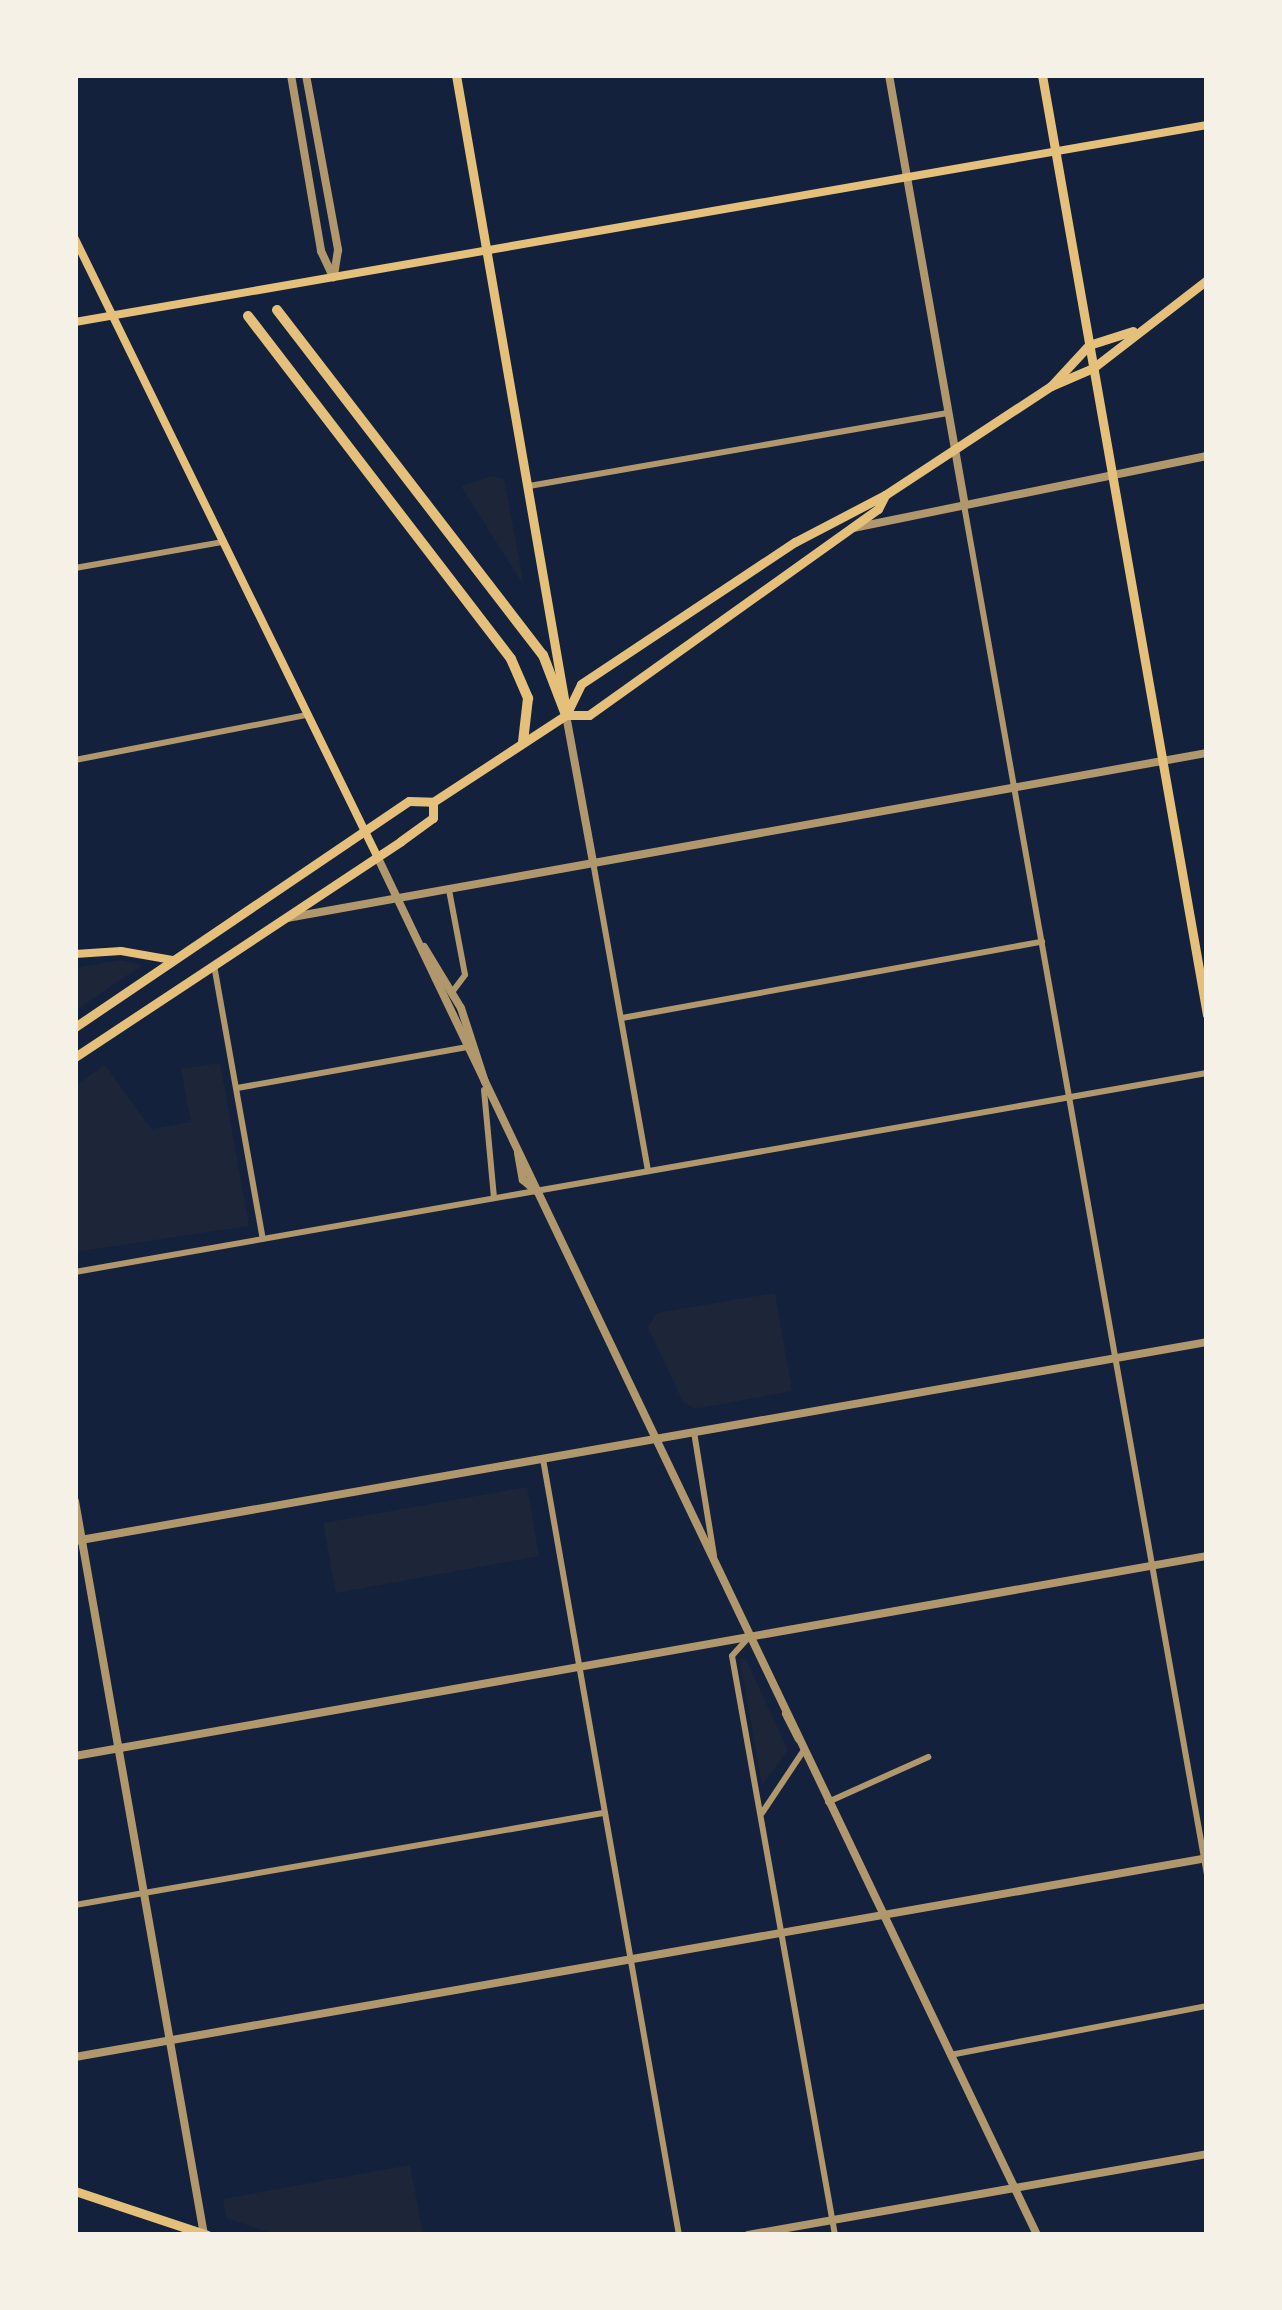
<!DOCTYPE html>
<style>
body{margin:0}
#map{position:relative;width:1282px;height:2310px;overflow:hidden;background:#14213d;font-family:Ubuntu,sans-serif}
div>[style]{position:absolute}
.green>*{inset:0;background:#1d2539}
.minor>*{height:6px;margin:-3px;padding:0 3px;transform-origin:3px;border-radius:3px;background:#b1986c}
.tertiary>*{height:8px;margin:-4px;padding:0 4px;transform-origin:4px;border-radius:4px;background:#b1986c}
.secondary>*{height:8px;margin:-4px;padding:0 4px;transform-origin:4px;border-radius:4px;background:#e5c07b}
.primary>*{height:9px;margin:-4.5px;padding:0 4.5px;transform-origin:4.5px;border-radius:4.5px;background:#e5c07b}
.trunk>*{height:9px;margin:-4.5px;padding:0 4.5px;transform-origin:4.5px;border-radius:4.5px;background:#e5c07b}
.motorway>*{height:10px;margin:-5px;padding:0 5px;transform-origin:5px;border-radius:5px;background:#e5c07b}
span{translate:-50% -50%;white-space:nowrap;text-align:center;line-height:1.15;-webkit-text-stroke:9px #f6f1e7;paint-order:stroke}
.frame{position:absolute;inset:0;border:78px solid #f6f1e7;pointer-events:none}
</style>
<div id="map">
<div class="green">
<div style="clip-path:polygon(493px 476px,504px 479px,524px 586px,461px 486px)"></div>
<div style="clip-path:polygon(120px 960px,142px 965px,75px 1011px,75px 968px)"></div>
<div style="clip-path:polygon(220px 1063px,249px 1226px,75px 1252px,75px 1086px,105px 1065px,151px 1129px,191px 1122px,181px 1069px)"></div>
<div style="clip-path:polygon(775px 1293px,792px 1391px,694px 1409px,682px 1400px,648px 1327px,657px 1313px)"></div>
<div style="clip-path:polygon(527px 1487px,539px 1556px,336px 1593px,323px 1523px)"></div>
<div style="clip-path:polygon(745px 1658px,788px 1750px,762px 1785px,740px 1660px)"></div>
<div style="clip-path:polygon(410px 2165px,423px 2235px,277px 2235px,226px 2218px,223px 2199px)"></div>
</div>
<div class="minor">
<div style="left:529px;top:486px;width:425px;rotate:-9.9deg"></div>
<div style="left:964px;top:505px;width:1391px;rotate:79.94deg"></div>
<div style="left:75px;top:568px;width:149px;rotate:-10deg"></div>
<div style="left:75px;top:760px;width:235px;rotate:-11deg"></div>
<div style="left:593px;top:862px;width:314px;rotate:79.9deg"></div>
<div style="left:449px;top:890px;width:86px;rotate:79.3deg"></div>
<div style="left:465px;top:975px;width:20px;rotate:127deg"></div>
<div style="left:214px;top:965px;width:278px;rotate:79.9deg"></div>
<div style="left:622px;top:1018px;width:427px;rotate:-10.3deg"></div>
<div style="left:237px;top:1088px;width:234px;rotate:-10.1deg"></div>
<div style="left:484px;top:1090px;width:108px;rotate:84.7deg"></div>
<div style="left:75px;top:1272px;width:1149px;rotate:-9.97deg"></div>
<div style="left:694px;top:1432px;width:125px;rotate:80.8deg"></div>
<div style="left:543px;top:1459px;width:788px;rotate:80.06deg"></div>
<div style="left:749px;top:1637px;width:25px;rotate:132deg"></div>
<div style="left:732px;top:1656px;width:588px;rotate:79.91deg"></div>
<div style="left:828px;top:1802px;width:110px;rotate:-24.2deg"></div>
<div style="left:762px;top:1813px;width:76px;rotate:-56.3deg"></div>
<div style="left:75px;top:1905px;width:536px;rotate:-9.88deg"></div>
<div style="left:950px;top:2055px;width:262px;rotate:-10.8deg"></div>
</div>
<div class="tertiary">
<div style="left:291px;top:75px;width:179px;rotate:80.3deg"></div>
<div style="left:321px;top:251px;width:29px;rotate:65deg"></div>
<div style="left:306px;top:75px;width:178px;rotate:79.6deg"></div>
<div style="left:338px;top:250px;width:25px;rotate:99deg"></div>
<div style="left:889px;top:75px;width:433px;rotate:80deg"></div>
<div style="left:853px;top:528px;width:361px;rotate:-11.5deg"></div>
<div style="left:566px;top:715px;width:149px;rotate:79.6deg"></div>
<div style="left:377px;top:856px;width:1529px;rotate:64.42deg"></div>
<div style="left:287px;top:918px;width:935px;rotate:-10.17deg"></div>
<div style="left:424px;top:947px;width:71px;rotate:58.8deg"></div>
<div style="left:461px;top:1008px;width:78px;rotate:72deg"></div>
<div style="left:518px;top:1153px;width:27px;rotate:80deg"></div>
<div style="left:523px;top:1180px;width:17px;rotate:40deg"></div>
<div style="left:75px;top:1501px;width:745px;rotate:80.03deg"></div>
<div style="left:75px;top:1541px;width:1149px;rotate:-9.97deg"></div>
<div style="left:786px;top:1714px;width:28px;rotate:63deg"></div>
<div style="left:75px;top:1756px;width:1150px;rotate:-10.02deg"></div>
<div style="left:75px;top:2057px;width:1149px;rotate:-9.97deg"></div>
<div style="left:748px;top:2235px;width:466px;rotate:-10deg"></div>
</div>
<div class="secondary">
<div style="left:75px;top:239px;width:687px;rotate:63.92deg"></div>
<div style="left:75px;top:322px;width:1149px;rotate:-9.87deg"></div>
<div style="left:75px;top:954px;width:46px;rotate:-3.7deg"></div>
<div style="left:121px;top:951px;width:52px;rotate:10deg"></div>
</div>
<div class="primary">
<div style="left:456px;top:75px;width:638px;rotate:80.17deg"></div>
<div style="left:1089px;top:345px;width:46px;rotate:-17.7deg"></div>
<div style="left:1093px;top:368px;width:144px;rotate:-37.7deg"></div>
<div style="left:75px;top:2191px;width:139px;rotate:18.4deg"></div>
</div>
<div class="trunk">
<div style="left:1042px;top:75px;width:954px;rotate:80.04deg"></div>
<div style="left:1051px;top:386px;width:56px;rotate:-47.2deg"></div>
<div style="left:566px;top:715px;width:23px"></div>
<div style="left:589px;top:715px;width:355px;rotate:-35.5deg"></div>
<div style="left:878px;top:509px;width:16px;rotate:-63deg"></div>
<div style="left:75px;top:1027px;width:403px;rotate:-34.1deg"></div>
<div style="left:409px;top:801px;width:24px;rotate:2deg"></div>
<div style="left:433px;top:802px;width:159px;rotate:-33.2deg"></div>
<div style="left:566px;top:715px;width:34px;rotate:-64deg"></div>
<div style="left:581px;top:684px;width:257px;rotate:-33.6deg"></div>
<div style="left:795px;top:542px;width:102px;rotate:-27.6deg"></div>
<div style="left:885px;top:495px;width:199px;rotate:-33.3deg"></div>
<div style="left:1051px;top:386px;width:46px;rotate:-23.2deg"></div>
<div style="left:75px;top:1057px;width:391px;rotate:-33.5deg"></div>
<div style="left:401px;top:841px;width:39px;rotate:-36deg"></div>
<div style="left:433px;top:818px;width:16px;rotate:-90deg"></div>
</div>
<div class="motorway">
<div style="left:277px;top:310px;width:436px;rotate:52.4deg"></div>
<div style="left:543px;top:655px;width:64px;rotate:69deg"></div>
<div style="left:248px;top:316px;width:432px;rotate:52.5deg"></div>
<div style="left:511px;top:659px;width:43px;rotate:66.4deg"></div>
<div style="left:528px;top:698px;width:44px;rotate:96.5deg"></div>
</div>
<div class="frame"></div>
</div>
